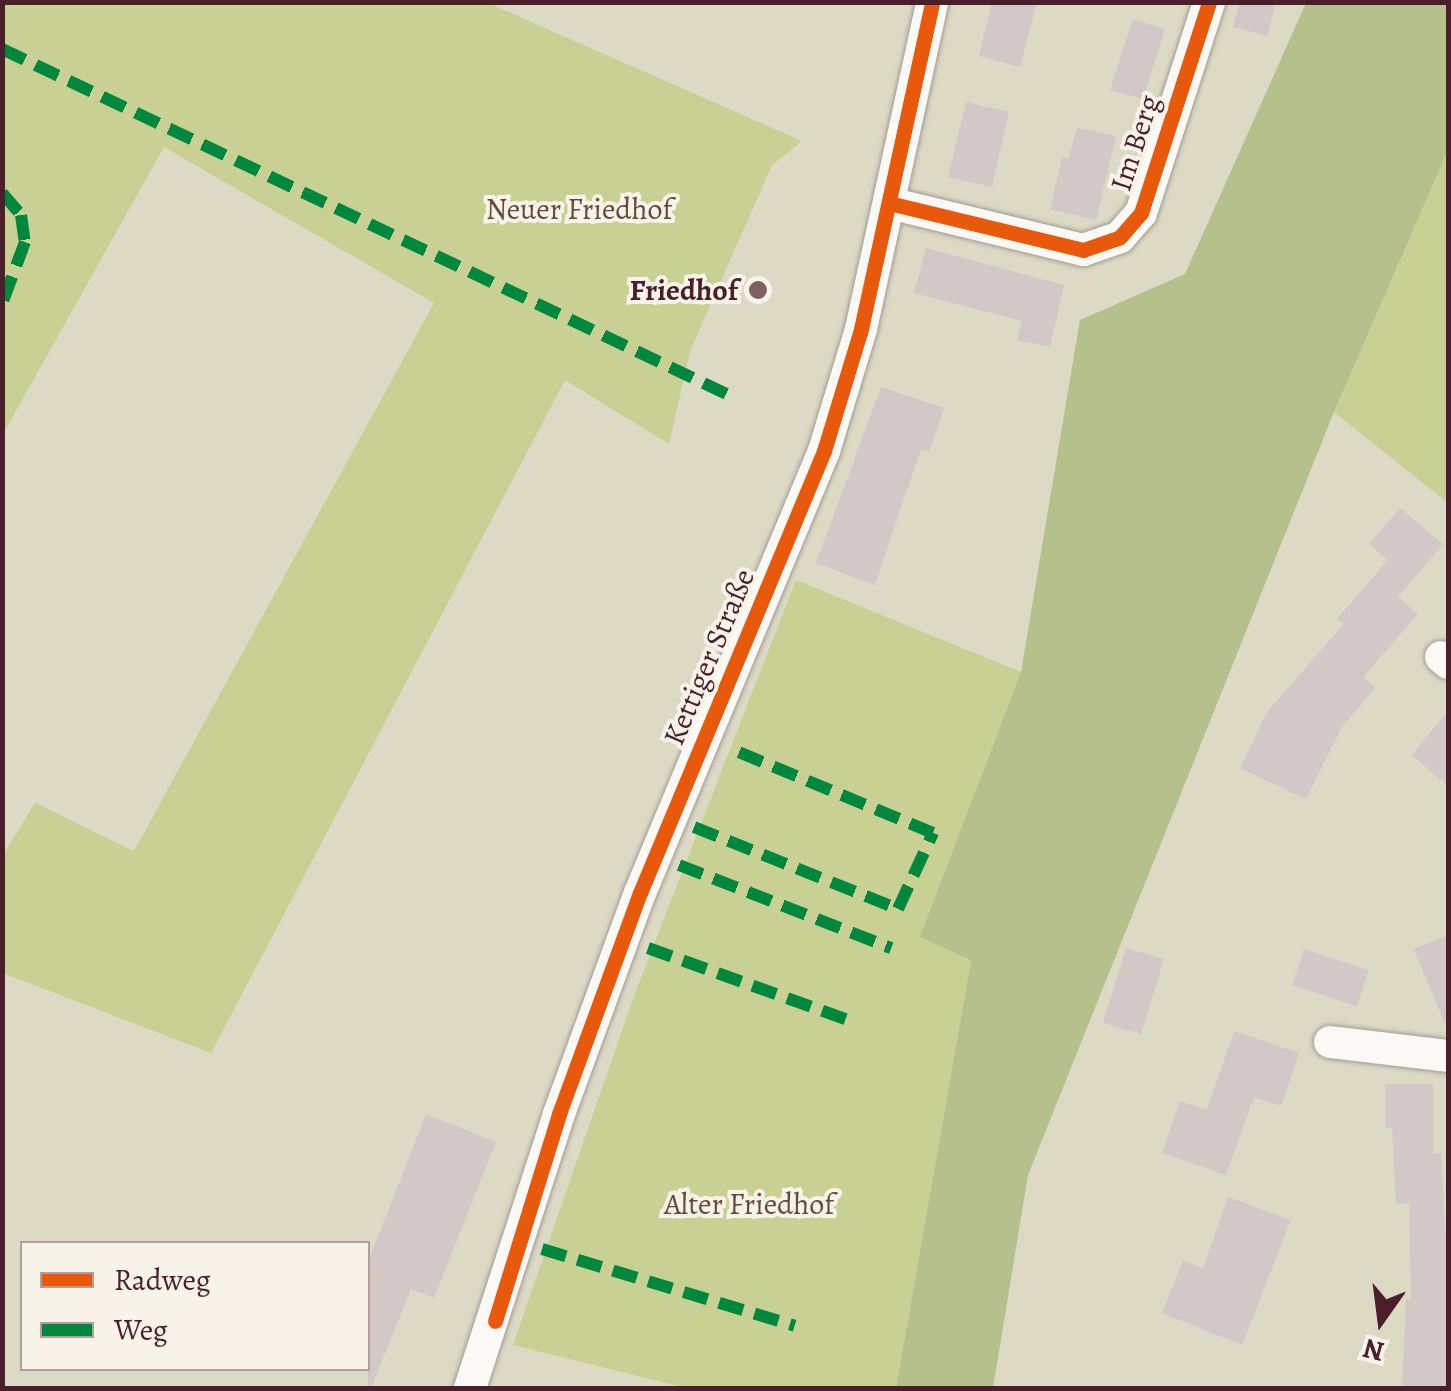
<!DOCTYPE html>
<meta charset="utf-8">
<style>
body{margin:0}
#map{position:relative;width:1451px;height:1391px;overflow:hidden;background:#dcd9c5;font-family:Alegreya,serif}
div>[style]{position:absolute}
.green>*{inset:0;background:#c9d094}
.forest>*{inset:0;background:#b4c18d}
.building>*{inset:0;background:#d3c8c7}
.roads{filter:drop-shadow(0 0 2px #a39c92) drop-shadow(0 0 2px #a39c92)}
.street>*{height:32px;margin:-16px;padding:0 16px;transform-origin:16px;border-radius:16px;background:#faf9f6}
.quiet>*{height:12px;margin-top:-6px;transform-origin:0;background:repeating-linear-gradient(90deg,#00873e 0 25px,transparent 0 37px)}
.cycleway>*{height:15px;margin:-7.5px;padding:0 7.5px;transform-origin:7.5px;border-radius:7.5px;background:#e8590c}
.dots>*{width:28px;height:28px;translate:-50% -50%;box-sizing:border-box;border:5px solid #f7f3e8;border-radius:50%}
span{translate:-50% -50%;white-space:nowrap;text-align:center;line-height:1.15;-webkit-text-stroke:8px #f7f3e8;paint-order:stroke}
.street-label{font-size:30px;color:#4a1f2b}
.park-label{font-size:30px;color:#664a3b}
.poi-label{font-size:30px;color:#4a1f2b;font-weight:700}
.right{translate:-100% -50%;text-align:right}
.frame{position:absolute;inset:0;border:5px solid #4a1f2b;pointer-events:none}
.legend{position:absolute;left:20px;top:1241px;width:350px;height:130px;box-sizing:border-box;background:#f7f3e8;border:2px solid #b29e9c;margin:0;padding:12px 18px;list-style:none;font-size:30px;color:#4a1f2b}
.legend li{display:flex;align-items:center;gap:20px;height:50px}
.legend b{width:50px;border:2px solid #b29e9c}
.north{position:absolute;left:1331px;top:1271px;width:100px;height:100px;-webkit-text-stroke:8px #f7f3e8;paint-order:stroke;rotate:194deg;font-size:28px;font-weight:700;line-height:40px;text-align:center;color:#4a1f2b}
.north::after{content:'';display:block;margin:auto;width:35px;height:45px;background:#4a1f2b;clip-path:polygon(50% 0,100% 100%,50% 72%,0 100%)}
</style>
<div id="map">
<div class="green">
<div style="clip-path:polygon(3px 2px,488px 3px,802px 141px,772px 165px,690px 351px,669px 444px,565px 380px,211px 1053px,3px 973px,3px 855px,35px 803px,134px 851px,434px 303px,164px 147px,3px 434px)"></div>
<div style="clip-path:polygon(1448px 150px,1448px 503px,1334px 412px)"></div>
<div style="clip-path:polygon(796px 580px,1021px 672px,921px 937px,971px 959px,896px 1388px,686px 1388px,513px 1345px,635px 993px)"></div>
</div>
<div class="forest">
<div style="clip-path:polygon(1306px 3px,1448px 3px,1448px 150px,1334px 412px,1028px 1175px,993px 1388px,896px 1388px,971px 960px,920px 937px,1021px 672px,1080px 320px,1185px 274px)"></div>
</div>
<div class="building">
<div style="clip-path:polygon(992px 2px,1037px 2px,1020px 67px,979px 56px)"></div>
<div style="clip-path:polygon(1240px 2px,1276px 2px,1267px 36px,1233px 27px)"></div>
<div style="clip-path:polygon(1133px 19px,1165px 29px,1143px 99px,1110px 90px)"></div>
<div style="clip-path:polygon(966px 102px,1009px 112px,992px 187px,948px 177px)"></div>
<div style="clip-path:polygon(1077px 128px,1116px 136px,1096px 220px,1050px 209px,1062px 157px,1068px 159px)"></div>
<div style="clip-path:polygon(926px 248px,1064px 285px,1050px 347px,1017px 340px,1022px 321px,914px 293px)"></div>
<div style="clip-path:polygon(881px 387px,944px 408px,929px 452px,921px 449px,875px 585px,816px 563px)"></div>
<div style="clip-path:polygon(1400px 508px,1443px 544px,1398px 597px,1418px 614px,1363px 677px,1375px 688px,1341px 728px,1306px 799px,1240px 768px,1267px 712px,1344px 624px,1337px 619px,1388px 560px,1369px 544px)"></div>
<div style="clip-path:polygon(1448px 711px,1448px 786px,1412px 755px)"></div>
<div style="clip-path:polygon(1448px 935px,1448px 1031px,1414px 949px)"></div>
<div style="clip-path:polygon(1126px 948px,1164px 959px,1141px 1034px,1103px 1023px)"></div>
<div style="clip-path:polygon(1304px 949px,1369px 970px,1357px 1006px,1292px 985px)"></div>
<div style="clip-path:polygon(1234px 1031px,1299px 1053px,1281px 1106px,1254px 1097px,1226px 1175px,1162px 1153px,1180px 1101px,1207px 1110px)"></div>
<div style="clip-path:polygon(1385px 1084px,1433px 1084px,1433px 1154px,1441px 1153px,1445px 1229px,1448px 1229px,1448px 1388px,1402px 1388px,1406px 1299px,1411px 1299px,1409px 1203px,1396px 1204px,1392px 1128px,1385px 1128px)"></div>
<div style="clip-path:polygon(426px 1114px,496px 1142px,434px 1298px,411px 1289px,371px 1388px,368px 1388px,368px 1262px)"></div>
<div style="clip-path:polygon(1228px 1197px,1291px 1220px,1242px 1345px,1162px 1313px,1183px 1260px,1203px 1268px)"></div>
</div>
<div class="roads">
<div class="street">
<div style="left:889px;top:203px;width:200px;rotate:13.6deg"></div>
<div style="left:1083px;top:250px;width:39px;rotate:-19deg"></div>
<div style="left:1120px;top:237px;width:32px;rotate:-49deg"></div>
<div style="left:1141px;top:213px;width:222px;rotate:-72.1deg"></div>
<div style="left:1441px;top:657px;width:9px;rotate:41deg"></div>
<div style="left:1330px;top:1042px;width:119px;rotate:6.8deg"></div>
<div style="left:470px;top:1388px;width:288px;rotate:-72deg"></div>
<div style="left:559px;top:1114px;width:235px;rotate:-69.9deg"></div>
<div style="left:640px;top:893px;width:479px;rotate:-67.4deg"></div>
<div style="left:824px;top:451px;width:127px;rotate:-73.1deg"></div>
<div style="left:861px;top:329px;width:335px;rotate:-77.7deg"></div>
</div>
</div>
<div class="quiet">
<div style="left:2px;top:49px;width:812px;rotate:25.46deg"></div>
<div style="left:2px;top:193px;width:29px;rotate:49deg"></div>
<div style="left:21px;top:215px;width:27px;rotate:82deg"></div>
<div style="left:25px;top:242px;width:66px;rotate:110.4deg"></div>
<div style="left:694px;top:827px;width:220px;rotate:21.9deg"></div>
<div style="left:898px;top:909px;width:84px;rotate:-65.3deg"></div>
<div style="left:933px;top:833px;width:221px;rotate:-157.4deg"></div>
<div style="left:679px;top:865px;width:228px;rotate:21.4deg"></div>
<div style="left:648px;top:948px;width:218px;rotate:19.8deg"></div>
<div style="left:542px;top:1249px;width:264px;rotate:16.9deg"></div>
</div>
<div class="cycleway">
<div style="left:889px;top:203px;width:200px;rotate:13.6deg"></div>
<div style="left:1083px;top:250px;width:39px;rotate:-19deg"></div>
<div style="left:1120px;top:237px;width:32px;rotate:-49deg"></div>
<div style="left:1141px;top:213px;width:222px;rotate:-72.1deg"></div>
<div style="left:495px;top:1321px;width:217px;rotate:-72.8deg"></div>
<div style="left:559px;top:1114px;width:235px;rotate:-69.9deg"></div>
<div style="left:640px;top:893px;width:479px;rotate:-67.4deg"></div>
<div style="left:824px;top:451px;width:127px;rotate:-73.1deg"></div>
<div style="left:861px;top:329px;width:335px;rotate:-77.7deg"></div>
</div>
<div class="dots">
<div style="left:758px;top:290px;background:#7d6061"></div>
</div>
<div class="street-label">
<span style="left:1135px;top:143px;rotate:-72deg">Im Berg</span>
<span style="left:709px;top:657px;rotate:-67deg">Kettiger Straße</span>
</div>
<div class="park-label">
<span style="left:579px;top:209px">Neuer Friedhof</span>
<span style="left:749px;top:1204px">Alter Friedhof</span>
</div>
<div class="poi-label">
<span class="right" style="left:738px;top:290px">Friedhof</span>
</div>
<div class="frame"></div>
<ul class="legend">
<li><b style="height:12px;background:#e8590c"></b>Radweg</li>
<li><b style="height:12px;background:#00873e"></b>Weg</li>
</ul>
<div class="north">N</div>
</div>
